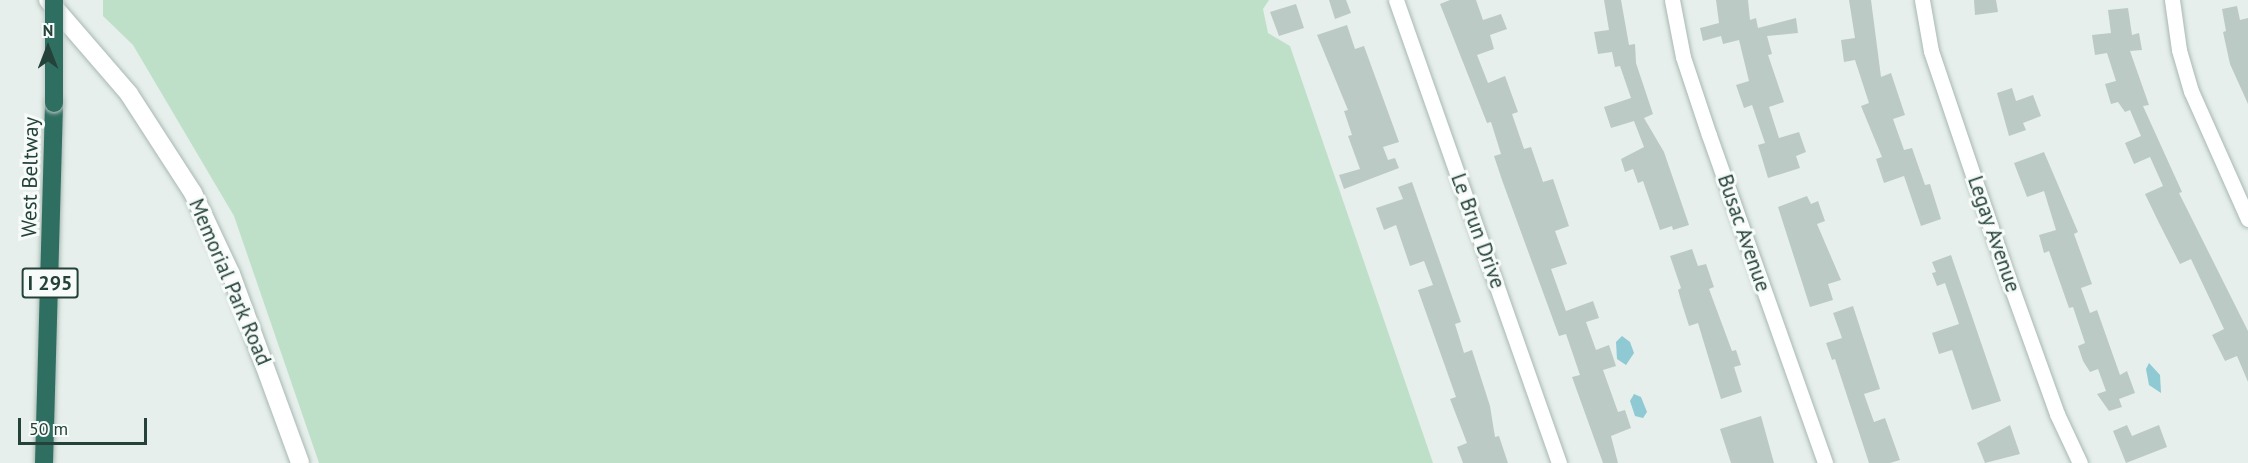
<!DOCTYPE html>
<style>
body{margin:0}
#map{position:relative;width:2248px;height:463px;overflow:hidden;background:#e6efeb;font-family:"PT Sans",sans-serif}
div>[style]{position:absolute}
.green>*{inset:0;background:#bfe0c8}
.water>*{inset:0;background:#8ec9d4}
.building>*{inset:0;background:#bbcac4}
.roads{filter:drop-shadow(0 0 2px #a8b8b2) drop-shadow(0 0 2px #a8b8b2)}
.minor>*{height:15px;margin:-7.5px;padding:0 7.5px;transform-origin:7.5px;border-radius:7.5px;background:#fff}
.tertiary>*{height:18px;margin:-9px;padding:0 9px;transform-origin:9px;border-radius:9px;background:#fff}
.motorway>*{height:18px;margin:-9px;padding:0 9px;transform-origin:9px;border-radius:9px;background:#2f6f62}
.bridges{filter:drop-shadow(0 0 2px #c2cac8) drop-shadow(0 0 2px #c2cac8)}
.motorway-bridge>*{height:18px;margin:-9px;padding:0 9px;transform-origin:9px;border-radius:9px;background:#2f6f62}
span{translate:-50% -50%;white-space:nowrap;text-align:center;line-height:1.15;-webkit-text-stroke:6px #f7fbf9;paint-order:stroke}
.shield-label span{padding:2px 4px;background:#f7fbf9;border:2px solid;border-radius:4px;-webkit-text-stroke-width:0}
.shield-label{font-size:20px;color:#24423a;font-weight:700}
.street-label{font-size:21px;color:#24423a}
.north{position:absolute;left:18px;top:18px;width:60px;height:60px;-webkit-text-stroke:4px #f7fbf9;paint-order:stroke;rotate:0deg;font-size:16px;font-weight:700;line-height:24px;text-align:center;color:#24423a}
.north::after{content:'';display:block;margin:auto;width:21px;height:27px;background:#24423a;clip-path:polygon(50% 0,100% 100%,50% 72%,0 100%)}
.scale{position:absolute;left:18px;top:418px;width:129px;height:27px;box-sizing:border-box;border:3px solid #24423a;border-top:0;padding-left:8px;font-size:18px;line-height:21px;white-space:nowrap;color:#24423a;-webkit-text-stroke:4px #f7fbf9;paint-order:stroke}
</style>
<div id="map">
<div class="green">
<div style="clip-path:polygon(103px 0,1269px 0,1263px 9px,1268px 33px,1290px 46px,1433px 463px,319px 463px,234px 216px,133px 45px,103px 16px)"></div>
</div>
<div class="water">
<div style="clip-path:polygon(1622px 336px,1630px 342px,1634px 353px,1626px 365px,1617px 359px,1616px 342px)"></div>
<div style="clip-path:polygon(2149px 363px,2160px 375px,2161px 393px,2149px 385px,2146px 369px)"></div>
<div style="clip-path:polygon(1634px 394px,1641px 397px,1647px 412px,1643px 418px,1635px 416px,1630px 401px)"></div>
</div>
<div class="building">
<div style="clip-path:polygon(1329px 0,1346px 0,1351px 13px,1335px 19px)"></div>
<div style="clip-path:polygon(1450px 0,1476px 0,1483px 20px,1501px 14px,1507px 29px,1490px 35px,1494px 49px,1477px 55px,1488px 83px,1505px 76px,1518px 112px,1512px 114px,1524px 149px,1531px 147px,1543px 182px,1553px 179px,1569px 226px,1555px 231px,1567px 264px,1551px 269px,1566px 311px,1593px 301px,1599px 318px,1586px 322px,1596px 350px,1609px 345px,1616px 366px,1603px 370px,1618px 412px,1625px 410px,1631px 428px,1611px 436px,1618px 463px,1603px 463px,1572px 377px,1580px 375px,1566px 334px,1559px 336px,1502px 180px,1494px 156px,1501px 154px,1491px 122px,1487px 123px,1440px 4px)"></div>
<div style="clip-path:polygon(1604px 0,1621px 0,1629px 45px,1635px 44px,1636px 63px,1653px 114px,1644px 118px,1664px 152px,1689px 225px,1673px 230px,1672px 226px,1660px 230px,1643px 181px,1638px 183px,1633px 169px,1625px 172px,1621px 159px,1644px 147px,1634px 121px,1611px 128px,1604px 107px,1631px 98px,1620px 66px,1615px 67px,1612px 52px,1598px 54px,1594px 32px,1609px 30px)"></div>
<div style="clip-path:polygon(1716px 0,1748px 0,1750px 20px,1756px 18px,1758px 28px,1796px 18px,1798px 33px,1767px 36px,1772px 54px,1768px 55px,1784px 102px,1769px 107px,1779px 138px,1799px 132px,1806px 152px,1796px 156px,1800px 168px,1768px 178px,1758px 145px,1765px 143px,1752px 105px,1744px 108px,1736px 85px,1749px 81px,1739px 40px,1723px 44px,1721px 36px,1703px 41px,1700px 28px,1719px 23px)"></div>
<div style="clip-path:polygon(1849px 0,1871px 0,1881px 77px,1891px 73px,1905px 115px,1893px 119px,1904px 150px,1912px 148px,1925px 185px,1930px 184px,1941px 219px,1921px 226px,1904px 176px,1884px 183px,1876px 159px,1882px 157px,1861px 106px,1869px 103px,1855px 60px,1844px 62px,1841px 40px,1855px 38px)"></div>
<div style="clip-path:polygon(1974px 0,1996px 0,1998px 12px,1975px 15px)"></div>
<div style="clip-path:polygon(1296px 4px,1304px 28px,1279px 36px,1270px 12px)"></div>
<div style="clip-path:polygon(2237px 6px,2240px 20px,2248px 18px,2248px 104px,2230px 64px,2223px 32px,2226px 31px,2222px 9px)"></div>
<div style="clip-path:polygon(2128px 8px,2132px 35px,2139px 33px,2142px 50px,2130px 51px,2149px 105px,2143px 106px,2182px 192px,2179px 193px,2248px 331px,2248px 382px,2237px 356px,2225px 361px,2212px 335px,2224px 329px,2191px 259px,2180px 264px,2159px 223px,2145px 194px,2163px 186px,2150px 157px,2134px 164px,2125px 143px,2141px 136px,2130px 110px,2125px 112px,2118px 102px,2111px 104px,2105px 84px,2116px 81px,2107px 53px,2095px 55px,2092px 35px,2111px 33px,2108px 10px)"></div>
<div style="clip-path:polygon(1347px 25px,1355px 49px,1364px 46px,1399px 142px,1383px 147px,1388px 160px,1395px 158px,1399px 168px,1344px 189px,1339px 175px,1360px 169px,1348px 136px,1352px 135px,1344px 111px,1348px 110px,1317px 35px)"></div>
<div style="clip-path:polygon(2012px 88px,2016px 101px,2033px 95px,2041px 116px,2023px 123px,2026px 130px,2009px 136px,1997px 93px)"></div>
<div style="clip-path:polygon(2044px 152px,2078px 232px,2074px 234px,2092px 284px,2081px 288px,2090px 313px,2097px 310px,2120px 375px,2127px 371px,2135px 393px,2119px 399px,2122px 407px,2109px 411px,2097px 394px,2106px 391px,2098px 369px,2090px 372px,2083px 361px,2078px 346px,2085px 343px,2073px 307px,2069px 308px,2049px 251px,2044px 253px,2039px 235px,2056px 230px,2044px 191px,2027px 197px,2014px 163px)"></div>
<div style="clip-path:polygon(1412px 182px,1461px 322px,1455px 324px,1464px 353px,1472px 350px,1490px 406px,1495px 437px,1499px 436px,1508px 463px,1463px 463px,1457px 447px,1467px 443px,1450px 399px,1456px 397px,1418px 290px,1433px 285px,1424px 261px,1410px 266px,1396px 225px,1384px 230px,1376px 208px,1403px 199px,1398px 187px)"></div>
<div style="clip-path:polygon(1807px 196px,1811px 204px,1818px 201px,1825px 221px,1817px 224px,1841px 280px,1828px 284px,1833px 300px,1810px 307px,1778px 207px)"></div>
<div style="clip-path:polygon(1692px 249px,1698px 266px,1706px 264px,1714px 287px,1709px 289px,1732px 351px,1736px 350px,1741px 365px,1734px 367px,1742px 392px,1721px 399px,1698px 323px,1689px 326px,1682px 304px,1678px 290px,1681px 288px,1670px 256px)"></div>
<div style="clip-path:polygon(1951px 255px,2001px 401px,1972px 410px,1952px 350px,1939px 354px,1932px 333px,1959px 324px,1945px 283px,1937px 286px,1932px 273px,1936px 272px,1932px 262px)"></div>
<div style="clip-path:polygon(1853px 306px,1880px 389px,1864px 394px,1874px 422px,1885px 418px,1900px 460px,1890px 463px,1869px 463px,1835px 359px,1832px 360px,1826px 343px,1842px 338px,1833px 313px)"></div>
<div style="clip-path:polygon(1761px 416px,1774px 463px,1731px 463px,1720px 429px)"></div>
<div style="clip-path:polygon(2010px 425px,2020px 454px,1985px 463px,1977px 443px)"></div>
<div style="clip-path:polygon(2127px 425px,2132px 436px,2159px 425px,2167px 447px,2126px 463px,2113px 431px)"></div>
</div>
<div class="roads">
<div class="minor">
<div style="left:1396px;top:0;width:491px;rotate:70.6deg"></div>
<div style="left:1672px;top:0;width:58px;rotate:79.1deg"></div>
<div style="left:1683px;top:57px;width:82px;rotate:71.6deg"></div>
<div style="left:1709px;top:135px;width:348px;rotate:70.5deg"></div>
<div style="left:1922px;top:0;width:52px;rotate:80deg"></div>
<div style="left:1931px;top:51px;width:237px;rotate:71.3deg"></div>
<div style="left:2007px;top:275px;width:148px;rotate:70.2deg"></div>
<div style="left:2057px;top:414px;width:54px;rotate:64.9deg"></div>
<div style="left:2172px;top:0;width:50px;rotate:82deg"></div>
<div style="left:2179px;top:50px;width:43px;rotate:73.7deg"></div>
<div style="left:2191px;top:91px;width:140px;rotate:66deg"></div>
</div>
<div class="tertiary">
<div style="left:48px;top:0;width:124px;rotate:49.2deg"></div>
<div style="left:129px;top:94px;width:118px;rotate:57.1deg"></div>
<div style="left:193px;top:193px;width:89px;rotate:64.9deg"></div>
<div style="left:231px;top:274px;width:201px;rotate:69.9deg"></div>
</div>
<div class="motorway">
<div style="left:44px;top:463px;width:360px;rotate:-88.4deg"></div>
</div>
</div>
<div class="bridges">
<div class="motorway-bridge">
<div style="left:54px;top:103px;width:103px;rotate:-90deg"></div>
</div>
</div>
<div class="shield-label">
<span style="left:50px;top:283px">I 295</span>
</div>
<div class="street-label">
<span style="left:30px;top:177px;rotate:-89deg">West Beltway</span>
<span style="left:1478px;top:231px;rotate:70deg">Le Brun Drive</span>
<span style="left:1744px;top:233px;rotate:71deg">Busac Avenue</span>
<span style="left:1994px;top:234px;rotate:71deg">Legay Avenue</span>
<span style="left:230px;top:282px;rotate:67deg">Memorial Park Road</span>
</div>
<div class="north">N</div>
<div class="scale">50 m</div>
</div>
